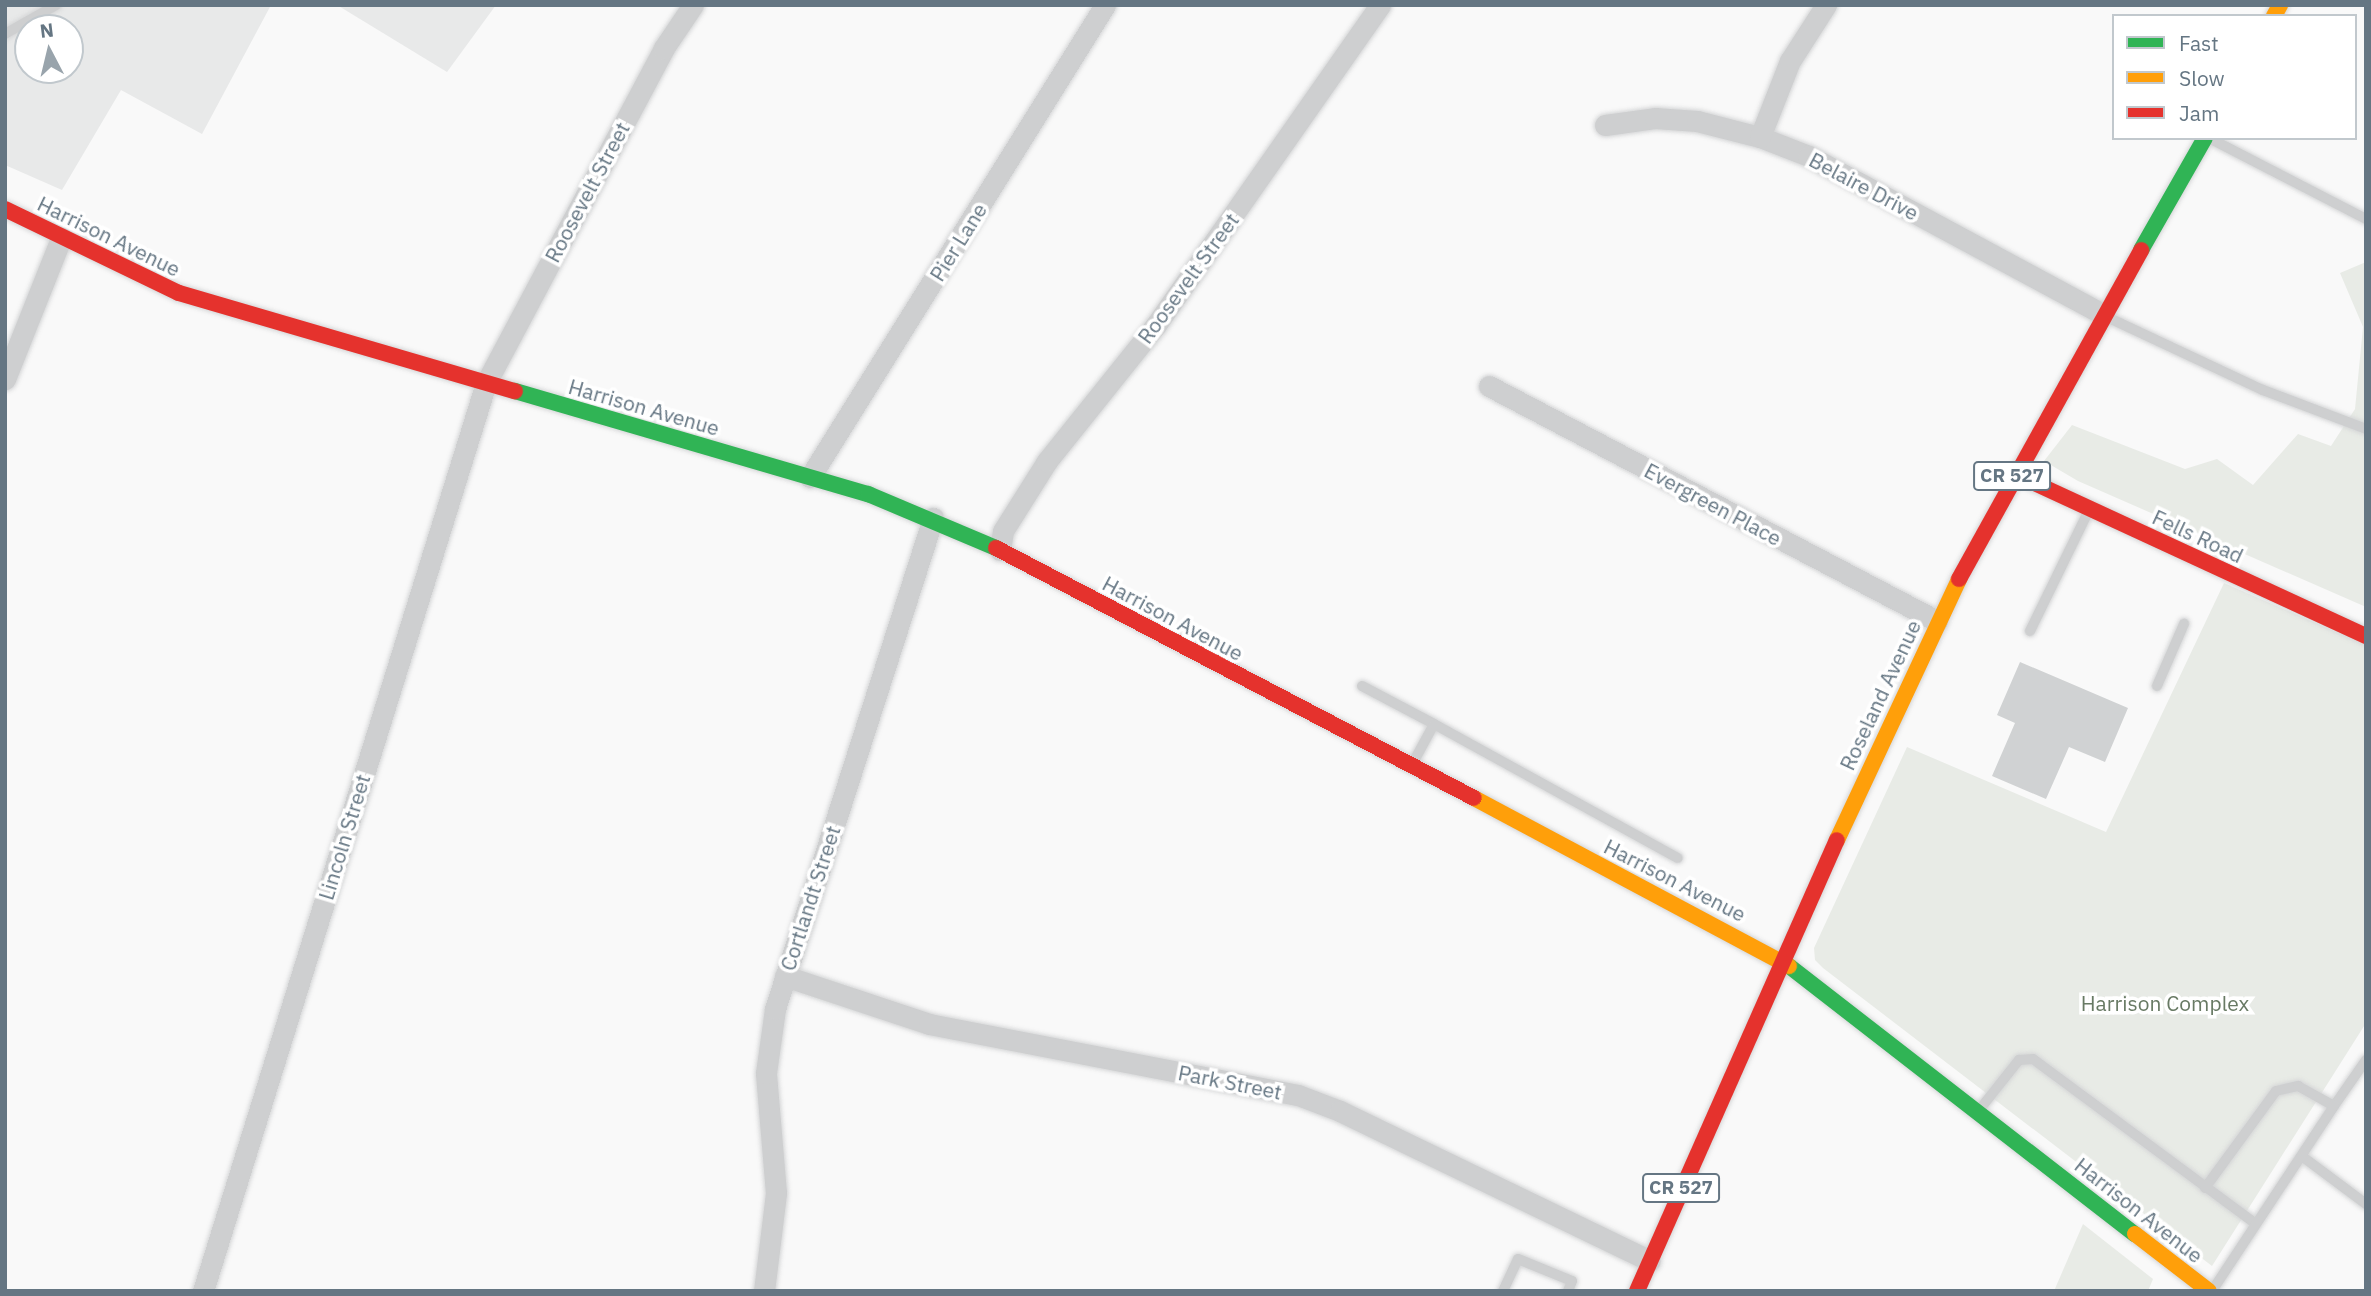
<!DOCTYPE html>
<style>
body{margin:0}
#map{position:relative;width:2371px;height:1296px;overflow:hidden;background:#f9f9f9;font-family:"IBM Plex Sans",sans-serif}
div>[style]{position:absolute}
.built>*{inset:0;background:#e8e9e9}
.green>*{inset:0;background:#e8ebe6}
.building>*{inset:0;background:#d0d2d3}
.roads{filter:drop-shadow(0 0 2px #d5d6d7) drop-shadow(0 0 2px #d5d6d7)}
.lane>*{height:10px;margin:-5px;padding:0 5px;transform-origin:5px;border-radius:5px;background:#cecfd0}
.street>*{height:21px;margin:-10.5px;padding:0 10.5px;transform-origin:10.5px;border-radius:10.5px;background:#cecfd0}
.fast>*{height:16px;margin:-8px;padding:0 8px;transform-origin:8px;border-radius:8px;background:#30b455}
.slow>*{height:16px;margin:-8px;padding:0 8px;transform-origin:8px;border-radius:8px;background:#ff9f0a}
.jam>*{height:16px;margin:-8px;padding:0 8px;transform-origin:8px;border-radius:8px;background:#e5322d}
span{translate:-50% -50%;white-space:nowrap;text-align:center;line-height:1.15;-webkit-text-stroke:7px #fff;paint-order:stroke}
.shield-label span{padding:2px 5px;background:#fff;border:2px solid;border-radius:5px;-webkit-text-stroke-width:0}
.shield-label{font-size:19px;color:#657683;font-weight:700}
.street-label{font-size:21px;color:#657683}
.park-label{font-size:21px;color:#687a64}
.frame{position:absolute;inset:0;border:7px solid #657683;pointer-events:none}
.legend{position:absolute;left:2112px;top:14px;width:245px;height:126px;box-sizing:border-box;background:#fff;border:2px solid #c1c8cd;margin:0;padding:9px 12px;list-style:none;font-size:21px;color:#657683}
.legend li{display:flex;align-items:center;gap:14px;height:35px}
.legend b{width:35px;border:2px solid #c1c8cd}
.north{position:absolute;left:14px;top:14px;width:70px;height:70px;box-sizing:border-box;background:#fff;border:2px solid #c1c8cd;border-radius:50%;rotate:353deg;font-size:19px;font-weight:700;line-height:28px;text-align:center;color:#657683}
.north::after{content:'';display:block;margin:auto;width:24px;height:32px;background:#99a4ac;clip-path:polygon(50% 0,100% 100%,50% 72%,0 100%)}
</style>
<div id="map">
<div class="built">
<div style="clip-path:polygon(evenodd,5px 5px,271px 5px,202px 134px,121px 90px,62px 190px,5px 165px,5px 5px,28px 28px,70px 28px,70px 70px,28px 70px,28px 28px)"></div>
<div style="clip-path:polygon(337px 5px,496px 5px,447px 72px)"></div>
</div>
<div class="green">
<div style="clip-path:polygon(2366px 262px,2366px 607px,2078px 481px,2044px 461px,2072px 425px,2185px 469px,2217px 459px,2253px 485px,2298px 434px,2331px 446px,2355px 409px,2363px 327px,2340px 273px)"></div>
<div style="clip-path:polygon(2224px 583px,2366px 645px,2366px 1023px,2212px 1266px,1823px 968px,1815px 960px,1814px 948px,1907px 747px,2106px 832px)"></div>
<div style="clip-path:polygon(2083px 1224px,2153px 1279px,2148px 1291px,2054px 1291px)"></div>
</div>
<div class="building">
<div style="clip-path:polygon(2020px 662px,2128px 708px,2105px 762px,2069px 747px,2046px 799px,1992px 776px,2015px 723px,1997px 715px)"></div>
</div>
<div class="roads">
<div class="lane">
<div style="left:5px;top:34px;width:59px;rotate:-29.6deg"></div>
<div style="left:2209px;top:138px;width:177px;rotate:27.3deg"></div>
<div style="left:2109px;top:318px;width:170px;rotate:25.1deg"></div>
<div style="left:2263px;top:390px;width:110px;rotate:20.7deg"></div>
<div style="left:2030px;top:631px;width:132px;rotate:-64deg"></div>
<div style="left:1362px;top:686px;width:81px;rotate:27.8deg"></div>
<div style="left:2157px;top:686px;width:68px;rotate:-66.5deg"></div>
<div style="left:1414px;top:761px;width:42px;rotate:-61.6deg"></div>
<div style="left:1434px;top:724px;width:278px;rotate:28.8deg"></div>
<div style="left:2334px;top:1106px;width:56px;rotate:-55.2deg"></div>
<div style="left:1980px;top:1109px;width:63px;rotate:-51.5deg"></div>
<div style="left:2019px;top:1060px;width:14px;rotate:-4deg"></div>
<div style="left:2033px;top:1059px;width:277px;rotate:36.5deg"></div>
<div style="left:2303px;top:1157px;width:79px;rotate:36.7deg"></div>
<div style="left:2205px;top:1188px;width:120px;rotate:-53.8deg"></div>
<div style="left:2276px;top:1091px;width:23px;rotate:-13deg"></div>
<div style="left:2298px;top:1086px;width:41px;rotate:29.1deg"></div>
<div style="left:2334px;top:1106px;width:222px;rotate:123.4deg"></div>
<div style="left:1503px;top:1291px;width:35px;rotate:-65deg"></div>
<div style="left:1518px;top:1259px;width:58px;rotate:22.2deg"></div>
<div style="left:1572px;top:1281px;width:11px;rotate:112deg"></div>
</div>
<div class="street">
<div style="left:1605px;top:125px;width:50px;rotate:-8deg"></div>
<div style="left:1655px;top:118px;width:42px;rotate:4.1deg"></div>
<div style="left:1697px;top:121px;width:65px;rotate:14.3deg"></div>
<div style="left:1760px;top:137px;width:53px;rotate:21.2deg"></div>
<div style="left:1809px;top:156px;width:335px;rotate:28.3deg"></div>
<div style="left:1760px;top:137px;width:82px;rotate:-68.5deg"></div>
<div style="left:1790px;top:61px;width:67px;rotate:-57.3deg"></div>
<div style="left:5px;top:379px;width:152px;rotate:-68.3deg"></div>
<div style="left:1489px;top:386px;width:506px;rotate:27.68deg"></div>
<div style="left:810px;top:477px;width:557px;rotate:-57.99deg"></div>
<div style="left:1000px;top:550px;width:19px;rotate:-81deg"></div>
<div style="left:1003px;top:531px;width:83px;rotate:-57.8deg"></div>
<div style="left:1047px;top:461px;width:174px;rotate:-51.3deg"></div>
<div style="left:1156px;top:325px;width:391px;rotate:-55deg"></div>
<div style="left:785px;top:976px;width:152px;rotate:18.4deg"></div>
<div style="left:929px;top:1024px;width:376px;rotate:10.9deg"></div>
<div style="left:1298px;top:1095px;width:45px;rotate:20.9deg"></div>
<div style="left:1340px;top:1111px;width:344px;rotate:25.8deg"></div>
<div style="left:203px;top:1291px;width:951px;rotate:-72.69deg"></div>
<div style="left:486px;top:383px;width:379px;rotate:-62deg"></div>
<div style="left:664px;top:48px;width:52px;rotate:-56deg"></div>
<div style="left:764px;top:1291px;width:99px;rotate:-83deg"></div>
<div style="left:776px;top:1193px;width:120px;rotate:-94.8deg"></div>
<div style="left:766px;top:1073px;width:65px;rotate:-82deg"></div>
<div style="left:775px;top:1009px;width:516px;rotate:-72.16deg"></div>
</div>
<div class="fast">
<div style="left:2141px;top:250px;width:129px;rotate:-60.3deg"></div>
<div style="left:515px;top:391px;width:368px;rotate:16.3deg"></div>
<div style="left:868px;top:494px;width:139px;rotate:22.9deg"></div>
<div style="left:1789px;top:966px;width:438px;rotate:37.8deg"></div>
</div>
<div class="slow">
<div style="left:2274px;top:16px;width:13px;rotate:-61deg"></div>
<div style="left:1474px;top:798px;width:357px;rotate:28.1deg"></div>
<div style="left:1837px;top:840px;width:288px;rotate:-64.9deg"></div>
<div style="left:2135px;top:1234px;width:93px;rotate:37.6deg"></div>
</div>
<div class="jam">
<div style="left:5px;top:209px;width:193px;rotate:25.8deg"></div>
<div style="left:179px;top:293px;width:350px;rotate:16.3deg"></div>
<div style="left:2013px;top:473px;width:389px;rotate:24.8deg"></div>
<div style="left:996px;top:548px;width:539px;rotate:27.61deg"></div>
<div style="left:1959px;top:579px;width:376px;rotate:-61deg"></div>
<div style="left:1637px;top:1291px;width:493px;rotate:-66.1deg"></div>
</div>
</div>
<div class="shield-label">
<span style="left:2012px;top:476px">CR 527</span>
<span style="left:1681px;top:1188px">CR 527</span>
</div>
<div class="street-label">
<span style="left:1864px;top:186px;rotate:28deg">Belaire Drive</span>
<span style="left:587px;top:192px;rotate:-62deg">Roosevelt Street</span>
<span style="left:109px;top:236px;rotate:26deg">Harrison Avenue</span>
<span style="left:958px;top:242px;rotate:-58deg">Pier Lane</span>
<span style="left:1188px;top:278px;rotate:-54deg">Roosevelt Street</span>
<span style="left:644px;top:407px;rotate:16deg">Harrison Avenue</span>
<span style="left:1713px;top:504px;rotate:28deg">Evergreen Place</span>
<span style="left:2198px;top:536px;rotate:25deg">Fells Road</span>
<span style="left:1173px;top:618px;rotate:28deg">Harrison Avenue</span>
<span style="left:1880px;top:695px;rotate:-65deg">Roseland Avenue</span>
<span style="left:344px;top:837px;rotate:-73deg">Lincoln Street</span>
<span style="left:1675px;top:880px;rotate:27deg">Harrison Avenue</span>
<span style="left:810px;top:898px;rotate:-72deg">Cortlandt Street</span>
<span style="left:1230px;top:1082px;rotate:11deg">Park Street</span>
<span style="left:2139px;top:1210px;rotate:38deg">Harrison Avenue</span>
</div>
<div class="park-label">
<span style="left:2165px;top:1003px">Harrison Complex</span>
</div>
<div class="frame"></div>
<ul class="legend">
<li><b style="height:9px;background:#30b455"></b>Fast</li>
<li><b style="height:9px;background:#ff9f0a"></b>Slow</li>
<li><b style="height:9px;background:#e5322d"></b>Jam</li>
</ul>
<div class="north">N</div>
</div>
